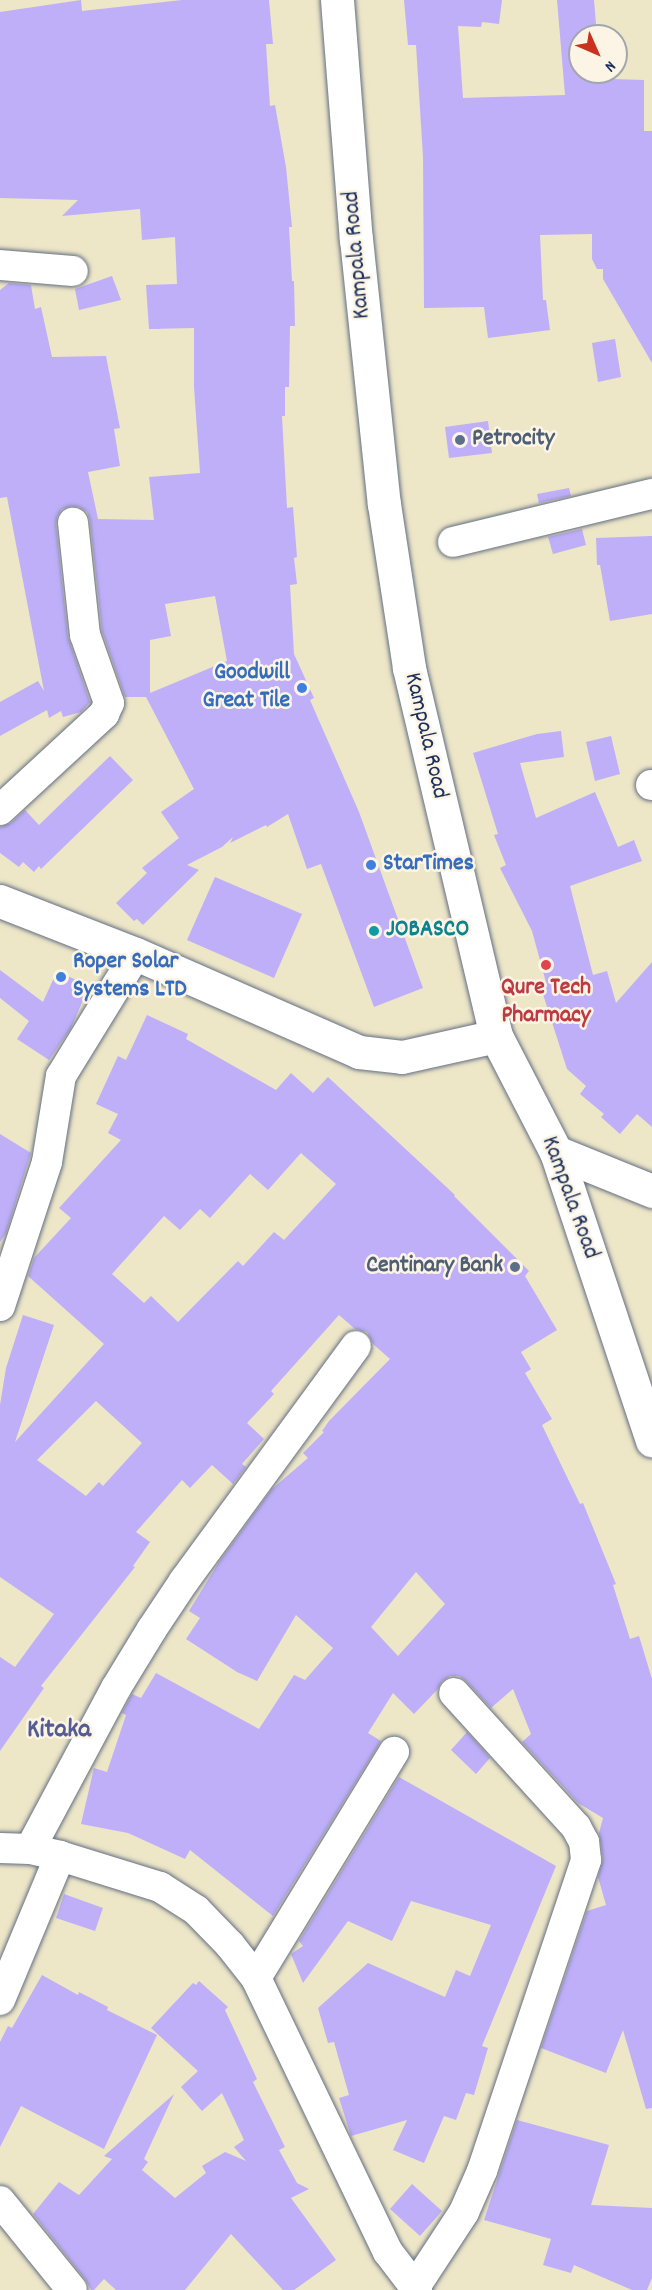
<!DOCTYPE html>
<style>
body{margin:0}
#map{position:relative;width:652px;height:2290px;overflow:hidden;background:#ede6c7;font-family:Dekko,sans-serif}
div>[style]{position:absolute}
.building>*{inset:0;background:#bfaff9}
.roads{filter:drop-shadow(0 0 2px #646f83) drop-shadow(0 0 2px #646f83)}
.minor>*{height:30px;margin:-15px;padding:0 15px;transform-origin:15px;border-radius:15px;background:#fff}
.tertiary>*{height:33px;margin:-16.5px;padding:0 16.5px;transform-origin:16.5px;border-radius:16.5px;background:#fff}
.secondary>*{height:33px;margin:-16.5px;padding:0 16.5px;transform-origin:16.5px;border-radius:16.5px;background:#fff}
.primary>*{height:33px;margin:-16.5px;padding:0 16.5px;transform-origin:16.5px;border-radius:16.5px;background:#fff}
.dots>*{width:16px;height:16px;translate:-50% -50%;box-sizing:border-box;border:3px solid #fcf5e5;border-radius:50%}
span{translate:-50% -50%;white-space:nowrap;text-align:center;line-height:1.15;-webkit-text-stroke:5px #fcf5e5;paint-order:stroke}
.street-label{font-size:24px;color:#1b2f5e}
.service-label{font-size:24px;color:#4e5e75;font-weight:700}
.left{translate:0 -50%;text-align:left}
.right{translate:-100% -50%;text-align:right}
.shop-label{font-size:24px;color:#366cbe;font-weight:700}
.culture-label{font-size:24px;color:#0d838f;font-weight:700}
.health-label{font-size:24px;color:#be3a42;font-weight:700}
.quarter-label{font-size:27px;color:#545c94;font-weight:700}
.north{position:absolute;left:568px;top:24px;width:60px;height:60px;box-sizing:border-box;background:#fcf5e5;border:2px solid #a2a6af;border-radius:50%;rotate:135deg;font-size:16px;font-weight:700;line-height:24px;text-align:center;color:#1b2f5e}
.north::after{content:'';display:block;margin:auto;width:21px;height:27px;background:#c8321e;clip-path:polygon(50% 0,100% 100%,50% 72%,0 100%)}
</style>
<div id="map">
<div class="building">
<div style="clip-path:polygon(evenodd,81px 0,82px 11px,182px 0,269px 0,273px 44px,266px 44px,270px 106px,275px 105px,286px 167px,292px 227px,289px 227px,292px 281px,294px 281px,295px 326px,290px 326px,289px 387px,285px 387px,285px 416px,282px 416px,287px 508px,293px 507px,297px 557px,294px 558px,297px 584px,290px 585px,294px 654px,314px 698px,310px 700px,359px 812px,423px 988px,374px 1007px,321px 864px,307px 869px,288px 814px,267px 827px,266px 825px,230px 843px,233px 837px,222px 847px,187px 865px,199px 870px,143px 925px,137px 919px,134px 921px,116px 903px,147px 873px,142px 868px,179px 838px,161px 812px,194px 789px,146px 697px,125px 697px,102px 631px,90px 521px,87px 512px,79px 507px,71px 506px,62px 509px,57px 517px,56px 525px,68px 637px,90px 702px,81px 712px,63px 717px,61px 711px,49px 718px,47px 710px,0 736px,0 702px,38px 681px,44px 691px,7px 497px,0 498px,0 290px,9px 283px,31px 285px,35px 309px,41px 307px,52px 357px,106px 356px,120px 428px,114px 429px,120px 466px,88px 472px,98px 519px,154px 520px,149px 477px,200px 473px,194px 387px,194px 328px,149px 329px,146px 285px,177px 284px,175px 237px,142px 240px,140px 209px,62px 216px,78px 200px,0 198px,0 12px,81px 0,215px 596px,227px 661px,150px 693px,150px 640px,171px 636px,165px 604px,215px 596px)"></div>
<div style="clip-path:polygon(404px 0,502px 0,499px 24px,482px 22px,481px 27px,458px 26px,463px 98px,565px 95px,557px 0,594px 0,597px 36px,580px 36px,580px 78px,644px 80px,644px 131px,652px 131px,652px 363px,603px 279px,603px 269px,597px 269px,592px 259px,592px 234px,540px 235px,543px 300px,546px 300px,550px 330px,488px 338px,484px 307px,424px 308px,423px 157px,416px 45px,408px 45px)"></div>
<div style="clip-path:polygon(112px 276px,121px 300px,79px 310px,75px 289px)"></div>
<div style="clip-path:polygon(615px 339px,621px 377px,598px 382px,592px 343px)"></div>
<div style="clip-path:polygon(488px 421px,492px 453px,449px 458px,445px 427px)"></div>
<div style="clip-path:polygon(569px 488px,571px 496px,539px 503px,537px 494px)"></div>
<div style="clip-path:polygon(582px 529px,586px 545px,553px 554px,548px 537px)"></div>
<div style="clip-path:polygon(652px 536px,652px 614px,610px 621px,600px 565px,597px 565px,596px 538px)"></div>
<div style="clip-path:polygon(561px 731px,564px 757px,520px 763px,536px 818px,595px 792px,618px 847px,634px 840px,642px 861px,570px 886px,593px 975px,607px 971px,616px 1003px,652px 962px,652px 1127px,637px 1114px,620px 1134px,601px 1117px,604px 1114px,580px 1094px,586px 1086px,567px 1069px,541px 988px,547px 986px,532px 931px,500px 868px,506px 865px,494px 835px,498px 834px,473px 753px,537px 734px)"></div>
<div style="clip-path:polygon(611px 736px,620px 774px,595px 781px,586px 742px)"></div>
<div style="clip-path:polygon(110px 756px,133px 780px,41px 869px,39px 866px,34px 872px,23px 862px,19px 867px,0 853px,0 827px,11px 823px,25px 810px,39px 825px)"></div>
<div style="clip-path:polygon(215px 877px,302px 914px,274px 978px,187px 940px)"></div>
<div style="clip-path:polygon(0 970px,43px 1002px,57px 971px,89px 986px,71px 1028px,49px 1060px,17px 1039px,29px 1021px,0 998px)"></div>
<div style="clip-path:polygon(evenodd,147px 1015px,188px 1034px,186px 1039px,276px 1090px,291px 1073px,313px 1093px,328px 1077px,455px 1195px,454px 1196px,529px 1271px,525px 1276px,557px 1330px,521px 1352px,531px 1369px,525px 1373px,552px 1419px,542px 1425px,580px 1504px,583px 1503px,616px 1584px,613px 1585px,630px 1639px,639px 1636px,652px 1679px,652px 2108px,646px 2109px,623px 2030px,606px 2073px,541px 2048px,587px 1911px,606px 1905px,598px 1877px,603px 1859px,599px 1833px,603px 1818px,578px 1803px,522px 1742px,531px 1734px,513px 1689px,491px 1708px,466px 1681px,459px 1676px,450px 1676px,442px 1681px,437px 1690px,414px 1714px,393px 1693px,368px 1733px,381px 1741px,273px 1916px,190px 1850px,185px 1859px,128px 1833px,81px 1824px,94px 1768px,107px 1772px,126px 1715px,122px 1713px,132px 1694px,141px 1698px,156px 1673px,259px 1729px,294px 1675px,305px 1680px,333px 1648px,296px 1615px,257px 1681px,237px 1672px,186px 1639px,200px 1618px,189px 1611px,219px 1562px,272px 1489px,308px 1458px,303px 1453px,324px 1432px,322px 1431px,329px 1421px,390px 1359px,373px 1344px,367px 1332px,355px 1329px,339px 1315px,271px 1391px,274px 1394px,247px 1423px,264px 1439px,242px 1464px,246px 1467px,233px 1484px,212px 1465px,190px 1488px,182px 1480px,136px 1532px,150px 1542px,133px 1566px,135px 1567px,41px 1686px,44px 1688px,0 1751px,0 1657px,15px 1667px,54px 1614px,0 1577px,0 1405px,6px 1368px,23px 1315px,54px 1325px,15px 1442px,104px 1344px,28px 1276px,34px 1258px,71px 1218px,59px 1208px,121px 1140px,108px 1133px,118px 1114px,96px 1104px,118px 1056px,126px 1060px,147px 1015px,301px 1153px,336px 1184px,284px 1240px,274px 1232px,243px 1266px,238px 1261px,178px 1322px,151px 1296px,144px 1303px,112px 1274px,164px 1216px,180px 1230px,200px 1209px,210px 1218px,250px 1174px,268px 1190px,301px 1153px,147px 1015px,96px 1401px,142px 1443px,103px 1486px,99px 1482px,86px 1496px,37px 1460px,96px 1401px,147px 1015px,416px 1572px,445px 1604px,398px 1656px,371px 1627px,416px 1572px)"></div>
<div style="clip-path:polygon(0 1134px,31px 1153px,6px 1233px,0 1242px)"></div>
<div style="clip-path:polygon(467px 1732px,490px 1758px,476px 1774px,451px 1750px)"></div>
<div style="clip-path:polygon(399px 1777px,556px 1866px,482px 2046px,488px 2048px,474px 2095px,466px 2093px,456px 2120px,444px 2116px,424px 2163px,393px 2150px,407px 2120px,351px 2136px,339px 2098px,349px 2095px,334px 2042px,328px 2043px,318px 2008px,368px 1963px,445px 1997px,456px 1970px,470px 1976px,491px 1925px,411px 1901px,392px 1941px,348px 1921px,303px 1983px,291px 1954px,303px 1946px,299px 1941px)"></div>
<div style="clip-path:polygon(64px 1894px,103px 1908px,95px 1931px,56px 1918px)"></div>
<div style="clip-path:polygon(42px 1975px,78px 1995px,79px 1992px,108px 2007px,107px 2010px,157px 2035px,104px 2149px,21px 2106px,0 2147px,0 2042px,8px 2026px,12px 2028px)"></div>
<div style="clip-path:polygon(199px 1981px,228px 2007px,225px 2010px,257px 2079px,253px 2082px,285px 2147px,279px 2150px,297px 2183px,309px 2189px,291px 2198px,336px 2260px,294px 2290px,283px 2290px,231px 2234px,185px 2290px,116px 2290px,104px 2279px,94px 2290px,91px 2290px,85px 2279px,33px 2214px,59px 2182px,79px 2195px,112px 2159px,104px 2156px,174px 2094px,144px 2159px,148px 2162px,142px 2170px,175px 2198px,206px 2173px,202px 2166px,225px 2152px,246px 2161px,234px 2147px,244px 2140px,222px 2093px,202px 2111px,181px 2087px,198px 2071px,151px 2028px,193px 1983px,196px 1985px)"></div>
<div style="clip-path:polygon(517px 2120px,609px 2145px,591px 2205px,652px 2208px,652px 2278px,647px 2290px,632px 2290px,574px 2265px,571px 2273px,543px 2265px,551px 2239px,484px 2220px)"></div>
<div style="clip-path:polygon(412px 2184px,442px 2211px,420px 2236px,390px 2209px)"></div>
</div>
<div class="roads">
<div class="minor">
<div style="left:0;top:265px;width:73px;rotate:4.7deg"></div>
<div style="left:453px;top:542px;width:205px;rotate:-13.6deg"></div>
<div style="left:651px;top:785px;width:1px"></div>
<div style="left:0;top:810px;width:142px;rotate:-42.7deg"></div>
<div style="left:104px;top:714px;width:12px;rotate:-66deg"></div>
<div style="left:109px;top:703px;width:72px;rotate:-109.4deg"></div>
<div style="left:85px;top:635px;width:113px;rotate:-96.1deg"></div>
<div style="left:0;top:1306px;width:151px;rotate:-71.9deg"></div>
<div style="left:47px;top:1162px;width:87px;rotate:-80.8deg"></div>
<div style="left:61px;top:1076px;width:143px;rotate:-58.4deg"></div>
<div style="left:0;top:1848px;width:30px;rotate:2deg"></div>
<div style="left:30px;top:1849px;width:31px;rotate:13deg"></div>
<div style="left:60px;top:1856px;width:105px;rotate:17.2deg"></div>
<div style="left:160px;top:1887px;width:43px;rotate:32.6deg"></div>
<div style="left:196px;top:1910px;width:49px;rotate:45.8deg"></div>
<div style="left:230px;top:1945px;width:42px;rotate:51.8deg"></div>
<div style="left:256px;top:1978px;width:304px;rotate:64.3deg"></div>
<div style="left:388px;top:2252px;width:48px;rotate:52.7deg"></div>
<div style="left:30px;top:1849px;width:183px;rotate:-61.9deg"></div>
<div style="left:116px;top:1688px;width:69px;rotate:-58.6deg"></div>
<div style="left:152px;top:1629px;width:58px;rotate:-56.3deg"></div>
<div style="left:184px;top:1581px;width:291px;rotate:-53.8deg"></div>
<div style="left:256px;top:1978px;width:265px;rotate:-58.6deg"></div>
<div style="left:0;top:2000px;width:156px;rotate:-67.4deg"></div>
<div style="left:0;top:2201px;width:114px;rotate:51deg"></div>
<div style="left:413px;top:2290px;width:93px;rotate:-56.8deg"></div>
<div style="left:464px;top:2212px;width:45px;rotate:-66.3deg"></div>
<div style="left:482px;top:2171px;width:328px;rotate:-71.5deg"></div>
<div style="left:586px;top:1860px;width:18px;rotate:-96deg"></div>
<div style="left:584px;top:1842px;width:17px;rotate:-118deg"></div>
<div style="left:576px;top:1827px;width:181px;rotate:-132.3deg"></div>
</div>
<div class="tertiary">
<div style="left:0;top:901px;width:146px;rotate:21.3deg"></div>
<div style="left:136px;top:954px;width:244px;rotate:23.7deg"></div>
<div style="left:359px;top:1052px;width:43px;rotate:6.6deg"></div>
<div style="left:402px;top:1057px;width:96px;rotate:-12.6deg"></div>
</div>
<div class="secondary">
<div style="left:556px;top:1152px;width:104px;rotate:22.1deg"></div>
</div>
<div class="primary">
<div style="left:337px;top:0;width:240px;rotate:85.5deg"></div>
<div style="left:356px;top:239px;width:266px;rotate:84deg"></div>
<div style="left:384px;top:504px;width:166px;rotate:81.3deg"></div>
<div style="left:409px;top:668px;width:378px;rotate:76.7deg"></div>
<div style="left:496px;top:1036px;width:131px;rotate:62.7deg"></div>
<div style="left:556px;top:1152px;width:304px;rotate:71.6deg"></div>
</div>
</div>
<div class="dots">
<div style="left:460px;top:440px;background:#5c6f8a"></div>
<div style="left:302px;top:688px;background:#3f7fe0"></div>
<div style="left:371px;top:865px;background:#3f7fe0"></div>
<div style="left:374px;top:931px;background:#0f9aa8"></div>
<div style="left:546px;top:965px;background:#e0444e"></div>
<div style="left:61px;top:977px;background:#3f7fe0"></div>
<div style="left:515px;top:1267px;background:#5c6f8a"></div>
</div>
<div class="street-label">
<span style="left:358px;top:255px;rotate:-95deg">Kampala Road</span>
<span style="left:425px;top:736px;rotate:77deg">Kampala Road</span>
<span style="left:569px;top:1198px;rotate:70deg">Kampala Road</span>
</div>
<div class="service-label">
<span class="left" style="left:472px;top:440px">Petrocity</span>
<span class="right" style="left:503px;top:1267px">Centinary Bank</span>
</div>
<div class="shop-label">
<span class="right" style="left:290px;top:688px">Goodwill<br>Great Tile</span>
<span class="left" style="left:383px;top:865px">StarTimes</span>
<span class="left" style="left:73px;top:977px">Roper Solar<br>Systems LTD</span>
</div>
<div class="culture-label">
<span class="left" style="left:386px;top:931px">JOBASCO</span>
</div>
<div class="health-label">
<span style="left:546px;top:1003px">Qure Tech<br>Pharmacy</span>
</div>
<div class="quarter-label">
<span style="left:59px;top:1731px">Kitaka</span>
</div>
<div class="north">N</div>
</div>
